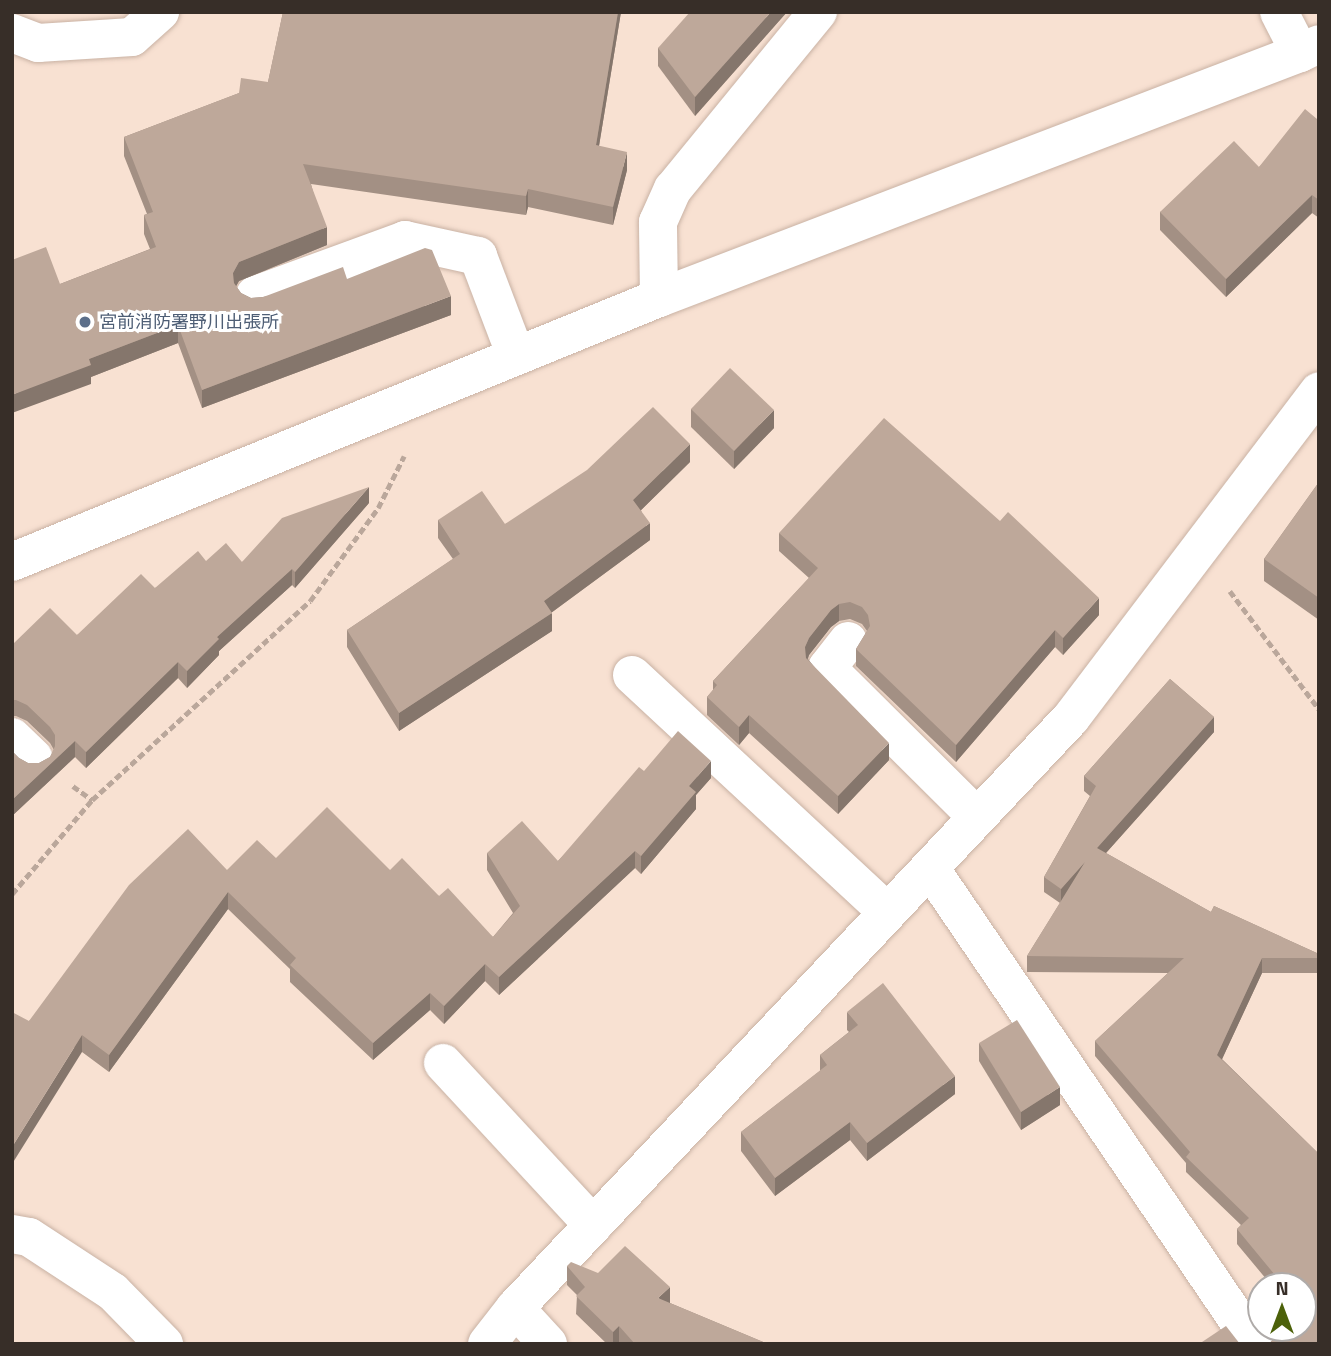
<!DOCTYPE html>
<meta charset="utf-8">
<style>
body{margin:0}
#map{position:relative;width:1331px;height:1356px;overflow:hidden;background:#f8e1d2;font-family:"Titillium Web","Noto Sans JP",sans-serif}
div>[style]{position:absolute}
.path>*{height:4.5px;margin-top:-2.25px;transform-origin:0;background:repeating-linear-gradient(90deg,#baa79b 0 7px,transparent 0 10.5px)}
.roads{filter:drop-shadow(0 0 2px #c9b2a4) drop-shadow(0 0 2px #c9b2a4)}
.minor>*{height:38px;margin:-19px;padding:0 19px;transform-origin:19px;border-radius:19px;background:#fff}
.wall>*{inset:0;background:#a39084}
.shaded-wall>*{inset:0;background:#85766c}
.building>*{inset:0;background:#bea89a}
.dots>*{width:19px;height:19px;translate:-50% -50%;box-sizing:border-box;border:4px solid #fff;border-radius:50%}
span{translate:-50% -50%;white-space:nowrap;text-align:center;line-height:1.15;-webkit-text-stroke:6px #fff;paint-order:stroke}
.service-label{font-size:18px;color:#4e5e75}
.left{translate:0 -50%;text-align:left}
.frame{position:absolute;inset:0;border:14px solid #372e28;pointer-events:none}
.north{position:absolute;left:1247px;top:1272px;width:70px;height:70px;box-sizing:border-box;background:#fff;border:2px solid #afaba9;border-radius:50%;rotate:0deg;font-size:19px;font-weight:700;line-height:28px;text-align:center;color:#372e28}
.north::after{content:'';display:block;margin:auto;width:24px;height:32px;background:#4c610a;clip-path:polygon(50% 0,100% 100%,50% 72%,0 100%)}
</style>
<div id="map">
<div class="path">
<div style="left:1230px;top:591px;width:148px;rotate:53deg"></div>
<div style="left:73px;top:786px;width:24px;rotate:36deg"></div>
<div style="left:12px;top:894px;width:123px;rotate:-49.6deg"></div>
<div style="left:92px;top:800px;width:295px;rotate:-42.4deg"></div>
<div style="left:310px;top:601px;width:115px;rotate:-53.8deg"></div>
<div style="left:378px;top:508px;width:58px;rotate:-63.4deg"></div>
</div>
<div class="roads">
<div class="minor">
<div style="left:1279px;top:12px;width:46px;rotate:62.9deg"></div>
<div style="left:12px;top:33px;width:28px;rotate:21deg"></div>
<div style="left:38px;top:43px;width:94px;rotate:-3.7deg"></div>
<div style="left:132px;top:37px;width:38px;rotate:-42deg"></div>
<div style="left:255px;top:295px;width:160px;rotate:-20.1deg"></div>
<div style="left:405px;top:240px;width:75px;rotate:12.4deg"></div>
<div style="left:478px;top:256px;width:107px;rotate:69.2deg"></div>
<div style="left:659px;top:298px;width:76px;rotate:-90.8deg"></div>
<div style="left:658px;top:222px;width:36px;rotate:-66deg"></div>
<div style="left:673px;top:189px;width:229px;rotate:-50.7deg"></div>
<div style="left:12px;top:562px;width:699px;rotate:-22.2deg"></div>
<div style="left:659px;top:298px;width:686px;rotate:-20.92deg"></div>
<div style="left:1300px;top:53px;width:21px;rotate:-25deg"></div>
<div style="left:848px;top:641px;width:34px;rotate:128deg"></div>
<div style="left:827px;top:668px;width:211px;rotate:44.8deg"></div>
<div style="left:632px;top:675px;width:348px;rotate:42.9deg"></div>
<div style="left:12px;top:737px;width:30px;rotate:44deg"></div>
<div style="left:930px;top:868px;width:576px;rotate:55.76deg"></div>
<div style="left:443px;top:1063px;width:221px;rotate:47.2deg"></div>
<div style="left:12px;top:1234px;width:17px;rotate:10deg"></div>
<div style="left:29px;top:1237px;width:100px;rotate:33.2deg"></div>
<div style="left:113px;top:1292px;width:73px;rotate:45.6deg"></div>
<div style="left:515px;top:1308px;width:49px;rotate:47.5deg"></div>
<div style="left:487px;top:1344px;width:46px;rotate:-52.1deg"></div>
<div style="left:515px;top:1308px;width:811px;rotate:-46.7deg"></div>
<div style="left:1071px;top:718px;width:410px;rotate:-52.8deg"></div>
</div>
</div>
<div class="wall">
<div style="clip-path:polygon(283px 12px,621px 12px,599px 146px,627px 170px,613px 225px,528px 207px,526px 215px,311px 184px,327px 245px,239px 281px,236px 286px,241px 293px,251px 298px,263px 297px,347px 279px,451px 315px,202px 408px,178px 343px,91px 377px,91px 384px,60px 284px,150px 249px,144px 234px,144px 215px,147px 214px,124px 156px,124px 137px,268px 82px)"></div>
<div style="clip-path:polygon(787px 12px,695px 116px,658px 66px,658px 48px)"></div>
<div style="clip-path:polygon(1319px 117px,1319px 218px,1312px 213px,1226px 297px,1160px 230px,1160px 212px,1259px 167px)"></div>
<div style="clip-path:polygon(691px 409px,774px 428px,734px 469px,691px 427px)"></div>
<div style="clip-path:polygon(690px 462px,641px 510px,650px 540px,551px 613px,552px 631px,399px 731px,347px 647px,347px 630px,453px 559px,438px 538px,438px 520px,505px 524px)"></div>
<div style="clip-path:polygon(1319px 482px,1319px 620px,1264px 581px,1264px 559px)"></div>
<div style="clip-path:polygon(369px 503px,295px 588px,292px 585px,219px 651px,219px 655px,187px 688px,178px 678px,86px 768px,75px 757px,12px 816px,12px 751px,19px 758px,28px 763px,39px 763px,50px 757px,54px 750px,50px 743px,27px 721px,16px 716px,12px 716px,12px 645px,77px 635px,155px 588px,206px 561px,242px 562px)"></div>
<div style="clip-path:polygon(779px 533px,1099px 615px,1063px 655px,1055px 647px,956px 762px,856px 666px,856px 649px,867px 631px,862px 624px,850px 619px,839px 621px,831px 627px,809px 655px,808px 659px,889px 760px,838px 814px,749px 733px,739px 745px,707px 715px,707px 697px,713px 690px,713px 681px,809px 578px,779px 551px)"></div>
<div style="clip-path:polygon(1170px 679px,1214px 717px,1214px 732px,1106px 853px,1211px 912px,1214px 906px,1319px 954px,1319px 973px,1262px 973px,1222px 1059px,1319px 1154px,1319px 1344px,1269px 1344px,1274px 1338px,1268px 1328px,1303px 1328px,1303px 1286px,1272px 1286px,1237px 1244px,1237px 1229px,1241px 1225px,1186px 1172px,1186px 1163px,1095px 1056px,1095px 1041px,1168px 973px,1027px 972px,1027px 956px,1060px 903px,1044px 892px,1044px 877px,1090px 796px,1084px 791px,1084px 776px)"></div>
<div style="clip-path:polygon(644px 771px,711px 778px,696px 795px,696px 809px,641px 874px,635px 868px,499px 995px,485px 981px,444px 1024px,430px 1010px,373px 1060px,290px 982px,290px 969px,228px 909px,109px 1072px,82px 1052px,29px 1021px,227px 870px,276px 858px,390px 870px,439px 896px,493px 937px,513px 913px,487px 870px,487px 853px,558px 861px)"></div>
<div style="clip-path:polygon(847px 1012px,955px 1094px,867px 1161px,850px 1140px,775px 1196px,741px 1151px,741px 1132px,820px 1071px,820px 1055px,849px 1032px,847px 1030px)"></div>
<div style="clip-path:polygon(979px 1043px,1060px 1105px,1021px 1130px,979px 1061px)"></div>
<div style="clip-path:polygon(567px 1266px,670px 1303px,768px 1344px,607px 1344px,576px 1314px,577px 1295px,567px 1285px)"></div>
</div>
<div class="shaded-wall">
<div style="clip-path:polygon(618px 12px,621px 12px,596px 164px,596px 145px)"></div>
<div style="clip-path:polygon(771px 12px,787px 12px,695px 116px,695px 97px)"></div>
<div style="clip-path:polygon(627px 152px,627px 170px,613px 225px,613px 207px)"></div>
<div style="clip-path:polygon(528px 189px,528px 207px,526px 215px,526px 196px)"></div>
<div style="clip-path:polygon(1312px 195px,1312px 213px,1226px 297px,1226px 279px)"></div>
<div style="clip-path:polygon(327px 227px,327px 245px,239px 281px,233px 292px,233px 273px,239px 262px)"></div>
<div style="clip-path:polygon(451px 296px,451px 315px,202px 408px,202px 390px)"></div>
<div style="clip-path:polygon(178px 325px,178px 343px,91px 377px,91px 384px,12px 413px,12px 395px,89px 359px)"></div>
<div style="clip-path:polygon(774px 410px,774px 428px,734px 469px,734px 451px)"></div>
<div style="clip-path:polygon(690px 444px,690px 462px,633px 518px,633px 500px)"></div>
<div style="clip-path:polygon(369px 487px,369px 503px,295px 588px,295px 572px)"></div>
<div style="clip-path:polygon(650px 523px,650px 540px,544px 618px,544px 601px)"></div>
<div style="clip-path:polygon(292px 569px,292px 585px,219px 651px,219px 655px,187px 688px,187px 671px,217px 637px)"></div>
<div style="clip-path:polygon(1099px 598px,1099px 615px,1063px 655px,1063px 638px)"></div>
<div style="clip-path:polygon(839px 604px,839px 621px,831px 627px,809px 655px,805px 665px,805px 647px,809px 638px,831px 610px)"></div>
<div style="clip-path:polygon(552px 613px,552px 631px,399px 731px,399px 713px)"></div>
<div style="clip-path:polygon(1055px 630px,1055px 647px,956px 762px,956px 745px)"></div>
<div style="clip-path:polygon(178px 662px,178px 678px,86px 768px,86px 752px)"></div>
<div style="clip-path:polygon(749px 715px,749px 733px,739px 745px,739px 727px)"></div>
<div style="clip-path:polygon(1214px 717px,1214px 732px,1097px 863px,1097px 848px)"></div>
<div style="clip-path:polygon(75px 741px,75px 757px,12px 816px,12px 800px)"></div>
<div style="clip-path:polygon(889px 743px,889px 760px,838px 814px,838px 796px)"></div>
<div style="clip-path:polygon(711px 761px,711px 778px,696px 795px,696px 809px,641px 874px,641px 856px,689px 786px)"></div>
<div style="clip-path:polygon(635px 851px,635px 868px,499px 995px,499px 977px)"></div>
<div style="clip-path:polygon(1085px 862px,1061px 904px,1061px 889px)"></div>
<div style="clip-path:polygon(228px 892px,228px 909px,109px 1072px,109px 1055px)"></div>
<div style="clip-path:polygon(1262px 958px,1262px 973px,1217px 1070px,1217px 1055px)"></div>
<div style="clip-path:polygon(485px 964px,485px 981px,444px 1024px,444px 1006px)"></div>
<div style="clip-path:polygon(430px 993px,430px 1010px,373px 1060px,373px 1043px)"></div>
<div style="clip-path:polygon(82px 1035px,82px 1052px,12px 1164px,12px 1147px)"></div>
<div style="clip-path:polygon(955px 1076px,955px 1094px,867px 1161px,867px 1143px)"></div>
<div style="clip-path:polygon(1060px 1087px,1060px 1105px,1021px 1130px,1021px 1112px)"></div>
<div style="clip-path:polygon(850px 1122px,850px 1140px,775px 1196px,775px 1178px)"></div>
<div style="clip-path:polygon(670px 1287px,670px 1306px,658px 1298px)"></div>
<div style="clip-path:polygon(619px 1326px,619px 1344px,613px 1344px,613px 1332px)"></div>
</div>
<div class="building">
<div style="clip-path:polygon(283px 12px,618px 12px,596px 145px,627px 152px,613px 207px,528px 189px,526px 196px,303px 164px,327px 227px,239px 262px,233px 273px,234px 283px,241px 293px,251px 298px,263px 297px,343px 267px,347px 279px,425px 248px,432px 250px,451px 296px,202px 390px,178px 325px,89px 359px,91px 365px,12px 395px,12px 260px,46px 247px,60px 284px,156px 247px,144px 215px,153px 212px,124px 137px,239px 93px,241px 78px,268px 82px)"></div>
<div style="clip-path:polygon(690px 12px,771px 12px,695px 97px,658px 48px)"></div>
<div style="clip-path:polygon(1305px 109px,1317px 119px,1319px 117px,1319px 200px,1312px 195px,1226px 279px,1160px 212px,1234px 141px,1259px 167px)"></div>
<div style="clip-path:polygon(730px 368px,774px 410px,734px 451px,691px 409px)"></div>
<div style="clip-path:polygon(653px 407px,690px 444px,633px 500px,650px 523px,544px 601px,552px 613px,399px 713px,347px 630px,460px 554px,438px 520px,482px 491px,505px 524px,587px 470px)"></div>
<div style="clip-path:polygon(884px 418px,1000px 521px,1008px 512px,1099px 598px,1063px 638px,1055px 630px,956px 745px,856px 649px,870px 626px,868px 615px,862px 607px,850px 602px,839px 604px,831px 610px,809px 638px,805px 647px,806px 658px,889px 743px,838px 796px,749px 715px,739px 727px,707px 697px,717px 685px,713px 681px,818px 568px,779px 533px)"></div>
<div style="clip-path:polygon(1319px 482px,1319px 598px,1264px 559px)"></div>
<div style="clip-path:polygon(369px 487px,295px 572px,292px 569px,217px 637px,219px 639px,187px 671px,178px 662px,86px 752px,75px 741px,12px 800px,12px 751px,19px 758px,28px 763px,39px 763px,50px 757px,55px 746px,55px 735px,50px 727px,27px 705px,16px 700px,12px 700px,12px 645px,50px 608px,77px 635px,141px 574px,155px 588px,198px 551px,206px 561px,226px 543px,242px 562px,282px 518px)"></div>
<div style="clip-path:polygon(1170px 679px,1214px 717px,1097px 848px,1211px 912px,1214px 906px,1319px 954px,1319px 958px,1262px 958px,1217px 1055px,1319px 1154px,1319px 1344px,1269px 1344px,1274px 1338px,1275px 1328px,1303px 1328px,1303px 1286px,1284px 1286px,1237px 1229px,1249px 1218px,1186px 1157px,1190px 1152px,1095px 1041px,1184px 958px,1027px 956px,1085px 862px,1061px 889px,1044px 877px,1096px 786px,1084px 776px)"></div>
<div style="clip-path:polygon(678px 731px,711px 761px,689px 786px,696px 792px,641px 856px,635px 851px,499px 977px,485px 964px,444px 1006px,430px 993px,373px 1043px,290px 965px,296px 958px,228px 892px,109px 1055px,82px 1035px,12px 1147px,12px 1012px,29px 1021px,129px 885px,188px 829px,227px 870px,257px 840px,276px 858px,327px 807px,390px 870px,402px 858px,439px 896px,448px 888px,493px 937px,520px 906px,487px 853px,522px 821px,558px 861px,639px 767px,644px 771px)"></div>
<div style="clip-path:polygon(883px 983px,955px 1076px,867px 1143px,850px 1122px,775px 1178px,741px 1132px,827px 1065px,820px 1055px,858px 1025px,847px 1012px)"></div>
<div style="clip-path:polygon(1017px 1020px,1060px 1087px,1021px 1112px,979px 1043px)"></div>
<div style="clip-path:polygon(625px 1246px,670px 1287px,658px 1298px,768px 1344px,635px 1344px,619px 1326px,613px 1332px,576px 1296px,585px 1287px,567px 1266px,571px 1262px,598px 1273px)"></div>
<div style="clip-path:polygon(1226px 1326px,1240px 1344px,1199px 1344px)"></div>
</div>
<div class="dots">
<div style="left:85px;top:322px;background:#5c6f8a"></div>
</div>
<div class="service-label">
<span class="left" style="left:99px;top:322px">宮前消防署野川出張所</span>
</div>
<div class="frame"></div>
<div class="north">N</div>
</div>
